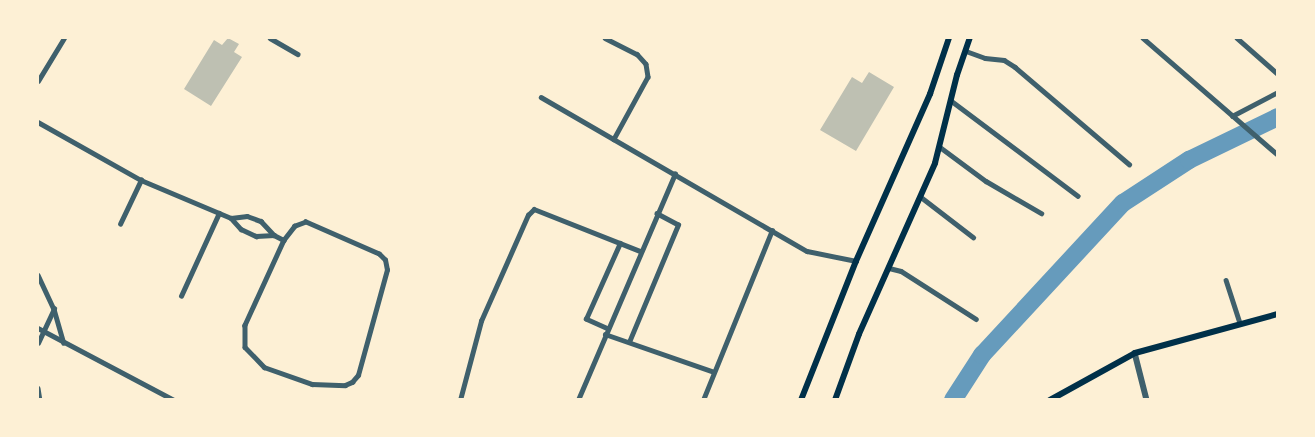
<!DOCTYPE html>
<style>
body{margin:0}
#map{position:relative;width:1315px;height:437px;overflow:hidden;background:#fdf0d5;font-family:"Open Sans",sans-serif}
div>[style]{position:absolute}
.river>*{height:18px;margin:-9px;padding:0 9px;transform-origin:9px;border-radius:9px;background:#669bbc}
.building>*{inset:0;background:#bec0b2}
.minor>*{height:4.5px;margin:-2.25px;padding:0 2.25px;transform-origin:2.25px;border-radius:2.25px;background:#3f606c}
.tertiary>*{height:5.5px;margin:-2.75px;padding:0 2.75px;transform-origin:2.75px;border-radius:2.75px;background:#3f606c}
.secondary>*{height:6px;margin:-3px;padding:0 3px;transform-origin:3px;border-radius:3px;background:#003049}
span{translate:-50% -50%;white-space:nowrap;text-align:center;line-height:1.15;-webkit-text-stroke:4px #fdf0d5;paint-order:stroke}
.frame{position:absolute;inset:0;border:39px solid #fdf0d5;pointer-events:none}
</style>
<div id="map">
<div class="river">
<div style="left:953px;top:400px;width:54px;rotate:-57.2deg"></div>
<div style="left:982px;top:355px;width:207px;rotate:-47.2deg"></div>
<div style="left:1123px;top:203px;width:79px;rotate:-33.1deg"></div>
<div style="left:1189px;top:160px;width:99px;rotate:-25.8deg"></div>
</div>
<div class="building">
<div style="clip-path:polygon(228px 38px,239px 44px,234px 52px,242px 57px,211px 106px,184px 89px,214px 40px,222px 45px)"></div>
<div style="clip-path:polygon(869px 72px,894px 87px,856px 151px,820px 130px,852px 77px,862px 83px)"></div>
</div>
<div class="minor">
<div style="left:270px;top:38px;width:32px;rotate:30deg"></div>
<div style="left:605px;top:38px;width:36px;rotate:27deg"></div>
<div style="left:637px;top:54px;width:13px;rotate:48deg"></div>
<div style="left:646px;top:64px;width:13px;rotate:81deg"></div>
<div style="left:648px;top:77px;width:71px;rotate:118.7deg"></div>
<div style="left:1143px;top:38px;width:179px;rotate:40.9deg"></div>
<div style="left:1237px;top:38px;width:55px;rotate:41.3deg"></div>
<div style="left:966px;top:51px;width:20px;rotate:20deg"></div>
<div style="left:985px;top:58px;width:19px;rotate:6deg"></div>
<div style="left:1004px;top:60px;width:13px;rotate:32deg"></div>
<div style="left:1015px;top:67px;width:150px;rotate:40.4deg"></div>
<div style="left:38px;top:81px;width:50px;rotate:-58.8deg"></div>
<div style="left:541px;top:97px;width:307px;rotate:30.1deg"></div>
<div style="left:807px;top:251px;width:50px;rotate:11.5deg"></div>
<div style="left:953px;top:102px;width:156px;rotate:36.9deg"></div>
<div style="left:1232px;top:116px;width:52px;rotate:-27.6deg"></div>
<div style="left:38px;top:122px;width:118px;rotate:29.4deg"></div>
<div style="left:141px;top:180px;width:98px;rotate:22.9deg"></div>
<div style="left:940px;top:147px;width:57px;rotate:36.5deg"></div>
<div style="left:986px;top:181px;width:64px;rotate:30.2deg"></div>
<div style="left:921px;top:197px;width:66px;rotate:37.6deg"></div>
<div style="left:231px;top:218px;width:16px;rotate:-7deg"></div>
<div style="left:247px;top:216px;width:15px;rotate:20deg"></div>
<div style="left:261px;top:221px;width:19px;rotate:47deg"></div>
<div style="left:231px;top:218px;width:15px;rotate:48deg"></div>
<div style="left:241px;top:229px;width:17px;rotate:25deg"></div>
<div style="left:256px;top:236px;width:18px;rotate:-3deg"></div>
<div style="left:120px;top:224px;width:49px;rotate:-64.5deg"></div>
<div style="left:274px;top:235px;width:11px;rotate:27deg"></div>
<div style="left:284px;top:240px;width:94px;rotate:114.6deg"></div>
<div style="left:245px;top:325px;width:22px;rotate:90deg"></div>
<div style="left:245px;top:347px;width:28px;rotate:46deg"></div>
<div style="left:264px;top:367px;width:51px;rotate:19.5deg"></div>
<div style="left:312px;top:384px;width:33px;rotate:2deg"></div>
<div style="left:345px;top:385px;width:8px;rotate:-23deg"></div>
<div style="left:352px;top:382px;width:9px;rotate:-49deg"></div>
<div style="left:358px;top:375px;width:109px;rotate:-74.6deg"></div>
<div style="left:387px;top:270px;width:10px;rotate:-101deg"></div>
<div style="left:385px;top:260px;width:8px;rotate:-135deg"></div>
<div style="left:379px;top:254px;width:80px;rotate:-156.3deg"></div>
<div style="left:306px;top:222px;width:12px;rotate:160deg"></div>
<div style="left:295px;top:226px;width:18px;rotate:128deg"></div>
<div style="left:889px;top:268px;width:12px;rotate:14deg"></div>
<div style="left:901px;top:271px;width:89px;rotate:32.6deg"></div>
<div style="left:38px;top:275px;width:38px;rotate:65deg"></div>
<div style="left:54px;top:309px;width:35px;rotate:74deg"></div>
<div style="left:1226px;top:280px;width:45px;rotate:72deg"></div>
<div style="left:181px;top:296px;width:91px;rotate:-65.4deg"></div>
<div style="left:38px;top:328px;width:154px;rotate:27.9deg"></div>
<div style="left:608px;top:329px;width:24px;rotate:-156deg"></div>
<div style="left:586px;top:319px;width:83px;rotate:-65.9deg"></div>
<div style="left:605px;top:334px;width:115px;rotate:19.2deg"></div>
<div style="left:629px;top:342px;width:127px;rotate:-67.3deg"></div>
<div style="left:678px;top:225px;width:24px;rotate:-152deg"></div>
<div style="left:38px;top:343px;width:38px;rotate:-65deg"></div>
<div style="left:38px;top:388px;width:12px;rotate:81deg"></div>
<div style="left:460px;top:400px;width:82px;rotate:-75.1deg"></div>
<div style="left:481px;top:321px;width:116px;rotate:-66.1deg"></div>
<div style="left:528px;top:215px;width:8px;rotate:-45deg"></div>
<div style="left:534px;top:209px;width:114px;rotate:21.6deg"></div>
<div style="left:578px;top:400px;width:246px;rotate:-66.8deg"></div>
<div style="left:703px;top:400px;width:183px;rotate:-67.9deg"></div>
</div>
<div class="tertiary">
<div style="left:1135px;top:353px;width:49px;rotate:75.7deg"></div>
</div>
<div class="secondary">
<div style="left:801px;top:400px;width:149px;rotate:-68.4deg"></div>
<div style="left:856px;top:261px;width:183px;rotate:-66.1deg"></div>
<div style="left:930px;top:94px;width:59px;rotate:-71.3deg"></div>
<div style="left:835px;top:400px;width:70px;rotate:-70deg"></div>
<div style="left:859px;top:334px;width:187px;rotate:-66deg"></div>
<div style="left:935px;top:163px;width:91px;rotate:-76deg"></div>
<div style="left:957px;top:75px;width:39px;rotate:-71deg"></div>
<div style="left:1050px;top:400px;width:97px;rotate:-28.9deg"></div>
<div style="left:1135px;top:353px;width:148px;rotate:-15.3deg"></div>
</div>
<div class="frame"></div>
</div>
